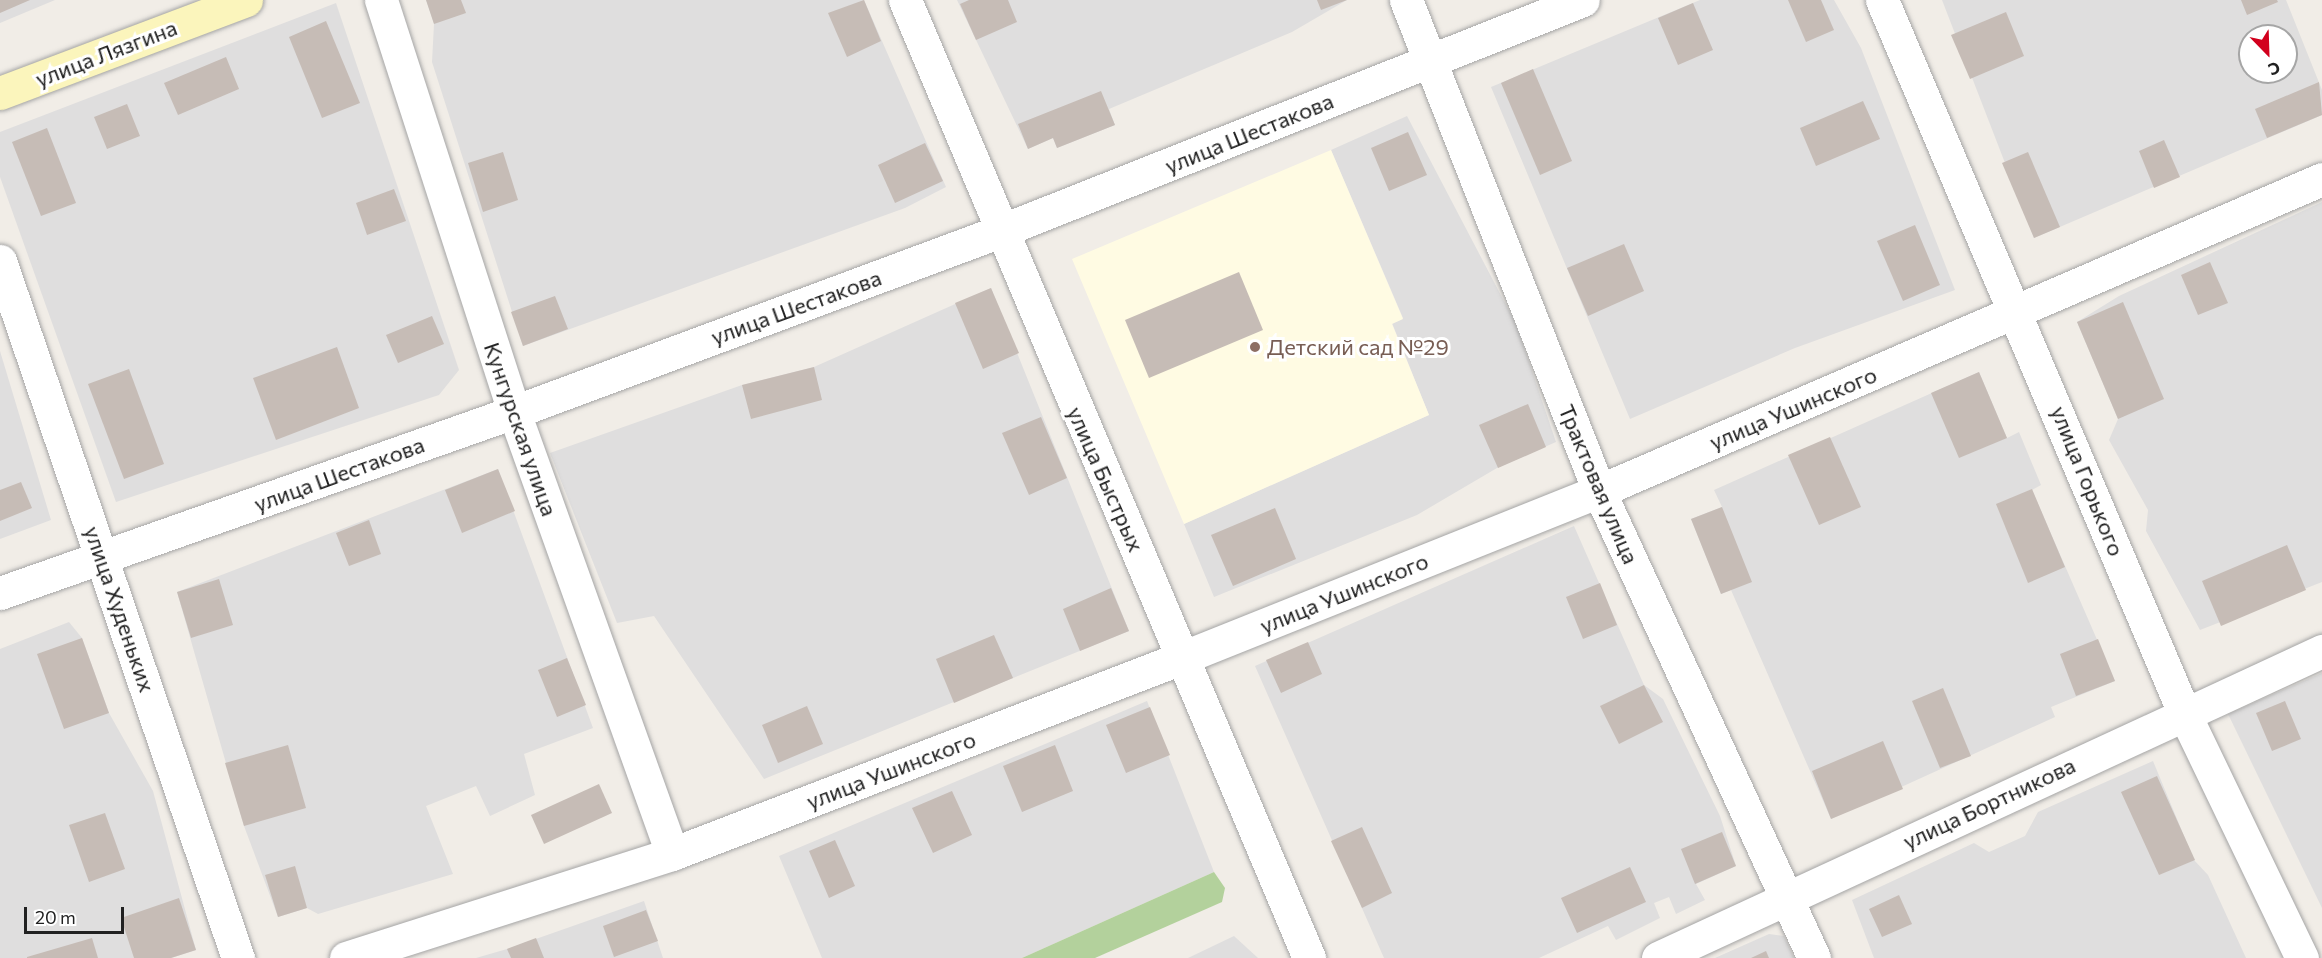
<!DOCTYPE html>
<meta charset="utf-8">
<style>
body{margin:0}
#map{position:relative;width:2322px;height:958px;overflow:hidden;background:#f1ede7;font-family:Commissioner,sans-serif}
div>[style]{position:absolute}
.residential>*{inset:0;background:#dfdede}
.education>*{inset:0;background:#fffbe3}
.forest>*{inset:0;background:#b3d19c}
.building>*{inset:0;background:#c6bcb6}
.roads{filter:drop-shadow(0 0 2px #a5a5a5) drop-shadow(0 0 2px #a5a5a5)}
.minor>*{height:33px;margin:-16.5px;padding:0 16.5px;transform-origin:16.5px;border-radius:16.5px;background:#fff}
.secondary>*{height:33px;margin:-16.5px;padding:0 16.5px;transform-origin:16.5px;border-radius:16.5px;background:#fbf5bc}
.dots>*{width:16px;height:16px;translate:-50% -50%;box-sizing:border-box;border:3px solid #fff;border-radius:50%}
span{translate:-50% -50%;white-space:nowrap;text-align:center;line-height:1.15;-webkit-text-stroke:6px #fff;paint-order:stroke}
.street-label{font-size:22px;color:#212121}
.education-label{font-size:22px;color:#785e54}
.left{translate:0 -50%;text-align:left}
.north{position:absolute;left:2238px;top:24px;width:60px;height:60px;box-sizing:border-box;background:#fff;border:2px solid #a6a6a6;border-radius:50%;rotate:157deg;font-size:16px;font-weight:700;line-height:24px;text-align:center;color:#212121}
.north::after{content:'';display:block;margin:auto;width:21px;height:27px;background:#d2001d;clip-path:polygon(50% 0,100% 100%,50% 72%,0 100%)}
.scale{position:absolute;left:24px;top:907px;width:100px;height:27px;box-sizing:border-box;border:3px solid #212121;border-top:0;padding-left:8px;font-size:18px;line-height:21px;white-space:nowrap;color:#212121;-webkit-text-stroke:4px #fff;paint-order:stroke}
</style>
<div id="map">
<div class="residential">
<div style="clip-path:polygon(0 0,55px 0,0 23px)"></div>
<div style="clip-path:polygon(426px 0,864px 0,946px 187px,905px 208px,523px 346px,432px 62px,434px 24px)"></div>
<div style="clip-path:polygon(957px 0,1347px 0,1292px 32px,1109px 109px,1115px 125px,1057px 148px,1053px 138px,1028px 149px)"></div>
<div style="clip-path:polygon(1700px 0,1834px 0,1861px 48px,1955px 290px,1795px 348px,1630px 419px,1491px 87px)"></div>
<div style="clip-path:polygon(evenodd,1942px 0,2286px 0,2322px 90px,2322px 115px,2034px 238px,1942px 0,2250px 36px,2286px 36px,2286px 72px,2250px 72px,2250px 36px)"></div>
<div style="clip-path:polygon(336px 3px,459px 370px,439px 395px,116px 502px,0 177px,0 132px)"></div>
<div style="clip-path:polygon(1407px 116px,1516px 324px,1556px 442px,1497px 468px,1417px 515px,1214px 597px,1184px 524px,1429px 415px,1392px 323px,1403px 318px,1331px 150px)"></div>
<div style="clip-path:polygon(2322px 202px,2322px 582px,2200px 630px,2146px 531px,2148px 510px,2109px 440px,2118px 419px,2077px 322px,2119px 296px)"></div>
<div style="clip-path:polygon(991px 288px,1129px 631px,764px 779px,654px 616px,617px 623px,550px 453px,742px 385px,814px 367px)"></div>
<div style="clip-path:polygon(0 351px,51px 520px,0 539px)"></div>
<div style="clip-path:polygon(1979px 372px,2007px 438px,2019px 432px,2041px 485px,2032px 490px,2115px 681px,2051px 707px,2055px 717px,1831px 819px,1731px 590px,1721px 594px,1691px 519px,1722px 507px,1714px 490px)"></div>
<div style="clip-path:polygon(498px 469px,593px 728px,524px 754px,535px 795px,490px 816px,476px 786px,426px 806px,453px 874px,318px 914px,307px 908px,278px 917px,244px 826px,177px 592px)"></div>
<div style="clip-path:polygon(1574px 526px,1644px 685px,1663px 699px,1720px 816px,1736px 866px,1696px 884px,1705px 900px,1676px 914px,1669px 897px,1654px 903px,1660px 918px,1616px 940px,1608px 926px,1539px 958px,1384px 958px,1255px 666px)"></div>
<div style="clip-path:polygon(69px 622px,82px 638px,109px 713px,153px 791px,196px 950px,171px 958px,0 958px,0 649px)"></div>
<div style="clip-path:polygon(2322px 673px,2322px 908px,2228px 714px)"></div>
<div style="clip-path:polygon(1147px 701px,1214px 872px,1022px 958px,822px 958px,779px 856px)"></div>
<div style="clip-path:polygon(2153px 761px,2194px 860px,2208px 875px,2246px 958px,1874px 958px,1852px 900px,1974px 843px,1989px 852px,2025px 836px,2038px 812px)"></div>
<div style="clip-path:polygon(644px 901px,663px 958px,476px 958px,507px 949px)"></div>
<div style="clip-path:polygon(1769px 934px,1784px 936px,1794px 958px,1715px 958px)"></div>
<div style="clip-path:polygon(1234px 936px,1258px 958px,1188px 958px)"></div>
</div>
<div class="education">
<div style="clip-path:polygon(1331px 150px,1403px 319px,1392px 324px,1429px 415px,1184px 524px,1072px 259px)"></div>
</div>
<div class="forest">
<div style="clip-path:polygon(1214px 872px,1225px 888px,1222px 902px,1095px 958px,1022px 958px)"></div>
</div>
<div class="building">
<div style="clip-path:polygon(0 0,30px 0,0 13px)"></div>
<div style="clip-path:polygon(426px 0,461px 0,466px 13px,434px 24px)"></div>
<div style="clip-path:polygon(864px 0,881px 41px,847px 57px,828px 13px)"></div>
<div style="clip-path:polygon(969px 0,1008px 0,1017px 22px,976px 40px,960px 4px)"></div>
<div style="clip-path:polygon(1317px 0,1347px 0,1321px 10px)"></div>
<div style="clip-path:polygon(1788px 0,1821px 0,1834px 30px,1806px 42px)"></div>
<div style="clip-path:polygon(2241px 0,2277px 0,2278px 2px,2247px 15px)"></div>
<div style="clip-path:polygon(1693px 3px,1713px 50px,1678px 65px,1658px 18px)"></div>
<div style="clip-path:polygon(2006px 12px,2024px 56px,1970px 79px,1951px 35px)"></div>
<div style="clip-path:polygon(326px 21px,360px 103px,322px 118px,289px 37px)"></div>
<div style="clip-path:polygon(226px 57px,239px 89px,178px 115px,164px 83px)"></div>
<div style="clip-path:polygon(1533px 69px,1572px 161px,1540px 175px,1501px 83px)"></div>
<div style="clip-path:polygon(2319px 82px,2322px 115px,2267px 138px,2255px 109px)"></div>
<div style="clip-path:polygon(1101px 91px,1115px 125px,1057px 148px,1053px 138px,1028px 149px,1018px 124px)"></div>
<div style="clip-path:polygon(1863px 101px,1880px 139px,1816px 166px,1800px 128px)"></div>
<div style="clip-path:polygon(127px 104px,140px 136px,107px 149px,94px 117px)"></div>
<div style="clip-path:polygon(47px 128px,76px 203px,41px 216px,12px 142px)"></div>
<div style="clip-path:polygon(1408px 132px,1427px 175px,1389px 191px,1371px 148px)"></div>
<div style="clip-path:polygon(2164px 140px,2180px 177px,2154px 188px,2139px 151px)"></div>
<div style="clip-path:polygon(925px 143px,943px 181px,895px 203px,878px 165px)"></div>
<div style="clip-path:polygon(503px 152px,518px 200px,483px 212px,468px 163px)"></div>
<div style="clip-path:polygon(2028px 152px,2060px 227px,2034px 238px,2002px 163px)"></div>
<div style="clip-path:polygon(394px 189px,406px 221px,367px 235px,356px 203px)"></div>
<div style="clip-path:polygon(1915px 225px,1940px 285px,1903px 301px,1877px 241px)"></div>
<div style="clip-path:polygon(1624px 244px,1644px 291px,1588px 316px,1567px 268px)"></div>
<div style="clip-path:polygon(2210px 262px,2228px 303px,2198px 315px,2181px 275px)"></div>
<div style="clip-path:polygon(1239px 272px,1263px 330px,1149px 378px,1125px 320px)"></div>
<div style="clip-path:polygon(991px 288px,1019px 353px,983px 369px,955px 303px)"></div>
<div style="clip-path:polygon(555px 296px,568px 329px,523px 346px,511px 312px)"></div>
<div style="clip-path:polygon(2123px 302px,2164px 399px,2118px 419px,2077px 322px)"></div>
<div style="clip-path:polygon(432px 316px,444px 344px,398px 363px,386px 335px)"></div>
<div style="clip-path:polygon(337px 347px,359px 408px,276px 440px,253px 378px)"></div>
<div style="clip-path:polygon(814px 367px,822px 400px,751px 419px,742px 385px)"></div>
<div style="clip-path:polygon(129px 369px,164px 464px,124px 479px,88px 384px)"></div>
<div style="clip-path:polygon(1979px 372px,2007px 438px,1959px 458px,1931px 393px)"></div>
<div style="clip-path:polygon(1528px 404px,1546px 447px,1498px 468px,1479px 425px)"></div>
<div style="clip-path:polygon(1041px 417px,1067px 478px,1029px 495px,1002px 433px)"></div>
<div style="clip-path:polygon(1830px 437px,1861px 507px,1819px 525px,1788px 455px)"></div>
<div style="clip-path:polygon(498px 469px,515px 511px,462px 533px,445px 490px)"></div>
<div style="clip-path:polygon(21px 482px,32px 508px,0 521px,0 490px)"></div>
<div style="clip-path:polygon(2032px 489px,2065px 567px,2028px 583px,1996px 504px)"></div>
<div style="clip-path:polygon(1722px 507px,1752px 582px,1721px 594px,1691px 519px)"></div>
<div style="clip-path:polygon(1275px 508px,1296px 559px,1233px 586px,1211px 535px)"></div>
<div style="clip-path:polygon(369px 520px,381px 554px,349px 566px,336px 533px)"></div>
<div style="clip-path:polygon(2287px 545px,2306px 590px,2221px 626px,2202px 581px)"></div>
<div style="clip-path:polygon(219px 579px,233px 625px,191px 638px,177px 592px)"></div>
<div style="clip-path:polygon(1600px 583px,1617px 625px,1583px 639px,1566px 597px)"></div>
<div style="clip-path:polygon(1111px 588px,1129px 631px,1080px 651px,1063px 609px)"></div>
<div style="clip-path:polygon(994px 635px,1013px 678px,954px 703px,936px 659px)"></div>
<div style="clip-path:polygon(82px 638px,109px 713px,64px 729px,37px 654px)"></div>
<div style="clip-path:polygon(2098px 639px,2115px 681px,2076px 696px,2060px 654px)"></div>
<div style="clip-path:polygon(1308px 642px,1322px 674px,1281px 693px,1266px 660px)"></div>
<div style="clip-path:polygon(567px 658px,586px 705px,557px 717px,538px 670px)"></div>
<div style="clip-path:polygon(1644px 685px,1663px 722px,1619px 744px,1600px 706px)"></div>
<div style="clip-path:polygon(1943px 688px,1971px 756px,1940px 768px,1912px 701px)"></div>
<div style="clip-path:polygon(2285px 701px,2301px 739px,2272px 751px,2256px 713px)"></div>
<div style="clip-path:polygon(807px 706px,823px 744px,778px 763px,762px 725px)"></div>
<div style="clip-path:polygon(1150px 707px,1170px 755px,1126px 773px,1106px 725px)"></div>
<div style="clip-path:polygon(1883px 741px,1903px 789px,1831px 819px,1812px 771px)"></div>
<div style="clip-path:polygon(288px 745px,306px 808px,244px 826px,225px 763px)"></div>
<div style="clip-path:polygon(1055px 745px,1073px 791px,1022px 812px,1003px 766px)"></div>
<div style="clip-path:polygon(2157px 776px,2195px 860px,2159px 875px,2121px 792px)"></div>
<div style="clip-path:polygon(599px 784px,612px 813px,544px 844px,531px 815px)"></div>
<div style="clip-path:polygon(952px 791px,972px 835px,933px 853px,912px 808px)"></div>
<div style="clip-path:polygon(105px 813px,125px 869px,89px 882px,69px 825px)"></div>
<div style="clip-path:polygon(1362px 827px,1392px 893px,1362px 908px,1331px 841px)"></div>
<div style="clip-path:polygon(1722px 832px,1736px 866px,1695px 884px,1681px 849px)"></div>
<div style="clip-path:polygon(835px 840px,855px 886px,829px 898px,809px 851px)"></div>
<div style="clip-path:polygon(295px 866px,307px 908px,278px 917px,265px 875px)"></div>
<div style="clip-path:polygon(1630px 867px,1646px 902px,1577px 933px,1561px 898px)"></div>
<div style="clip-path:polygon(1899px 895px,1912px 924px,1882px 937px,1869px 909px)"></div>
<div style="clip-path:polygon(179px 898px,196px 950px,171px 958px,134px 958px,121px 918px)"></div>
<div style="clip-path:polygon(646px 910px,658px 941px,614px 957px,603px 926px)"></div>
<div style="clip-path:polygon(92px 938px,98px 958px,27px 958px,27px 957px)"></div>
<div style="clip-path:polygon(536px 938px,544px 958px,511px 958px,507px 949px)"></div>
<div style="clip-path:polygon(1766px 951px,1769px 958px,1751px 958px)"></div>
</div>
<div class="roads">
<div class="minor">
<div style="left:381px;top:0;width:433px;rotate:72.1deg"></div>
<div style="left:514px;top:412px;width:469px;rotate:70.3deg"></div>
<div style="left:905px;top:0;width:1040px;rotate:67.13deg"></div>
<div style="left:1406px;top:0;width:528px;rotate:68.54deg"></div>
<div style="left:1599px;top:491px;width:514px;rotate:65.28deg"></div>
<div style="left:1882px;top:0;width:774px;rotate:67.04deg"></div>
<div style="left:2184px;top:713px;width:272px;rotate:64.3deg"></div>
<div style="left:0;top:261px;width:737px;rotate:71.15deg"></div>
<div style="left:0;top:593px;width:545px;rotate:-19.4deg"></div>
<div style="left:514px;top:412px;width:516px;rotate:-20.4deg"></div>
<div style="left:998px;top:232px;width:629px;rotate:-21.63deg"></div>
<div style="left:346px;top:958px;width:342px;rotate:-17.7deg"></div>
<div style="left:672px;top:854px;width:549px;rotate:-21.05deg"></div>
<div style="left:1184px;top:657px;width:447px;rotate:-21.8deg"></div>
<div style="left:1599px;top:491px;width:787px;rotate:-23.34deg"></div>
<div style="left:1658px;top:958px;width:732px;rotate:-24.81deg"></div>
</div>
<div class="secondary">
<div style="left:0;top:93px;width:263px;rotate:-20.7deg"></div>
</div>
</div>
<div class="dots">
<div style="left:1255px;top:347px;background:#8d6e63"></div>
</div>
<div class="street-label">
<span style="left:106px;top:53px;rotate:-21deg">улица Лязгина</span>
<span style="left:1249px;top:133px;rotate:-22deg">улица Шестакова</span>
<span style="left:796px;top:307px;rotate:-20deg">улица Шестакова</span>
<span style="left:1793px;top:408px;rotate:-23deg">улица Ушинского</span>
<span style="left:521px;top:429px;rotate:71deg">Кунгурская улица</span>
<span style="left:339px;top:474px;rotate:-20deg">улица Шестакова</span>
<span style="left:1106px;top:479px;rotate:66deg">улица Быстрых</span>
<span style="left:2088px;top:481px;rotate:68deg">улица Горького</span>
<span style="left:1599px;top:484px;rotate:67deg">Трактовая улица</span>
<span style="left:1344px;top:593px;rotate:-22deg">улица Ушинского</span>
<span style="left:120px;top:609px;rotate:71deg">улица Худеньких</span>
<span style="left:891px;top:770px;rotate:-21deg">улица Ушинского</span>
<span style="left:1989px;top:803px;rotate:-25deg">улица Бортникова</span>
</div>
<div class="education-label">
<span class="left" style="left:1267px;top:347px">Детский сад №29</span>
</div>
<div class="north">С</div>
<div class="scale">20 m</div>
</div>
